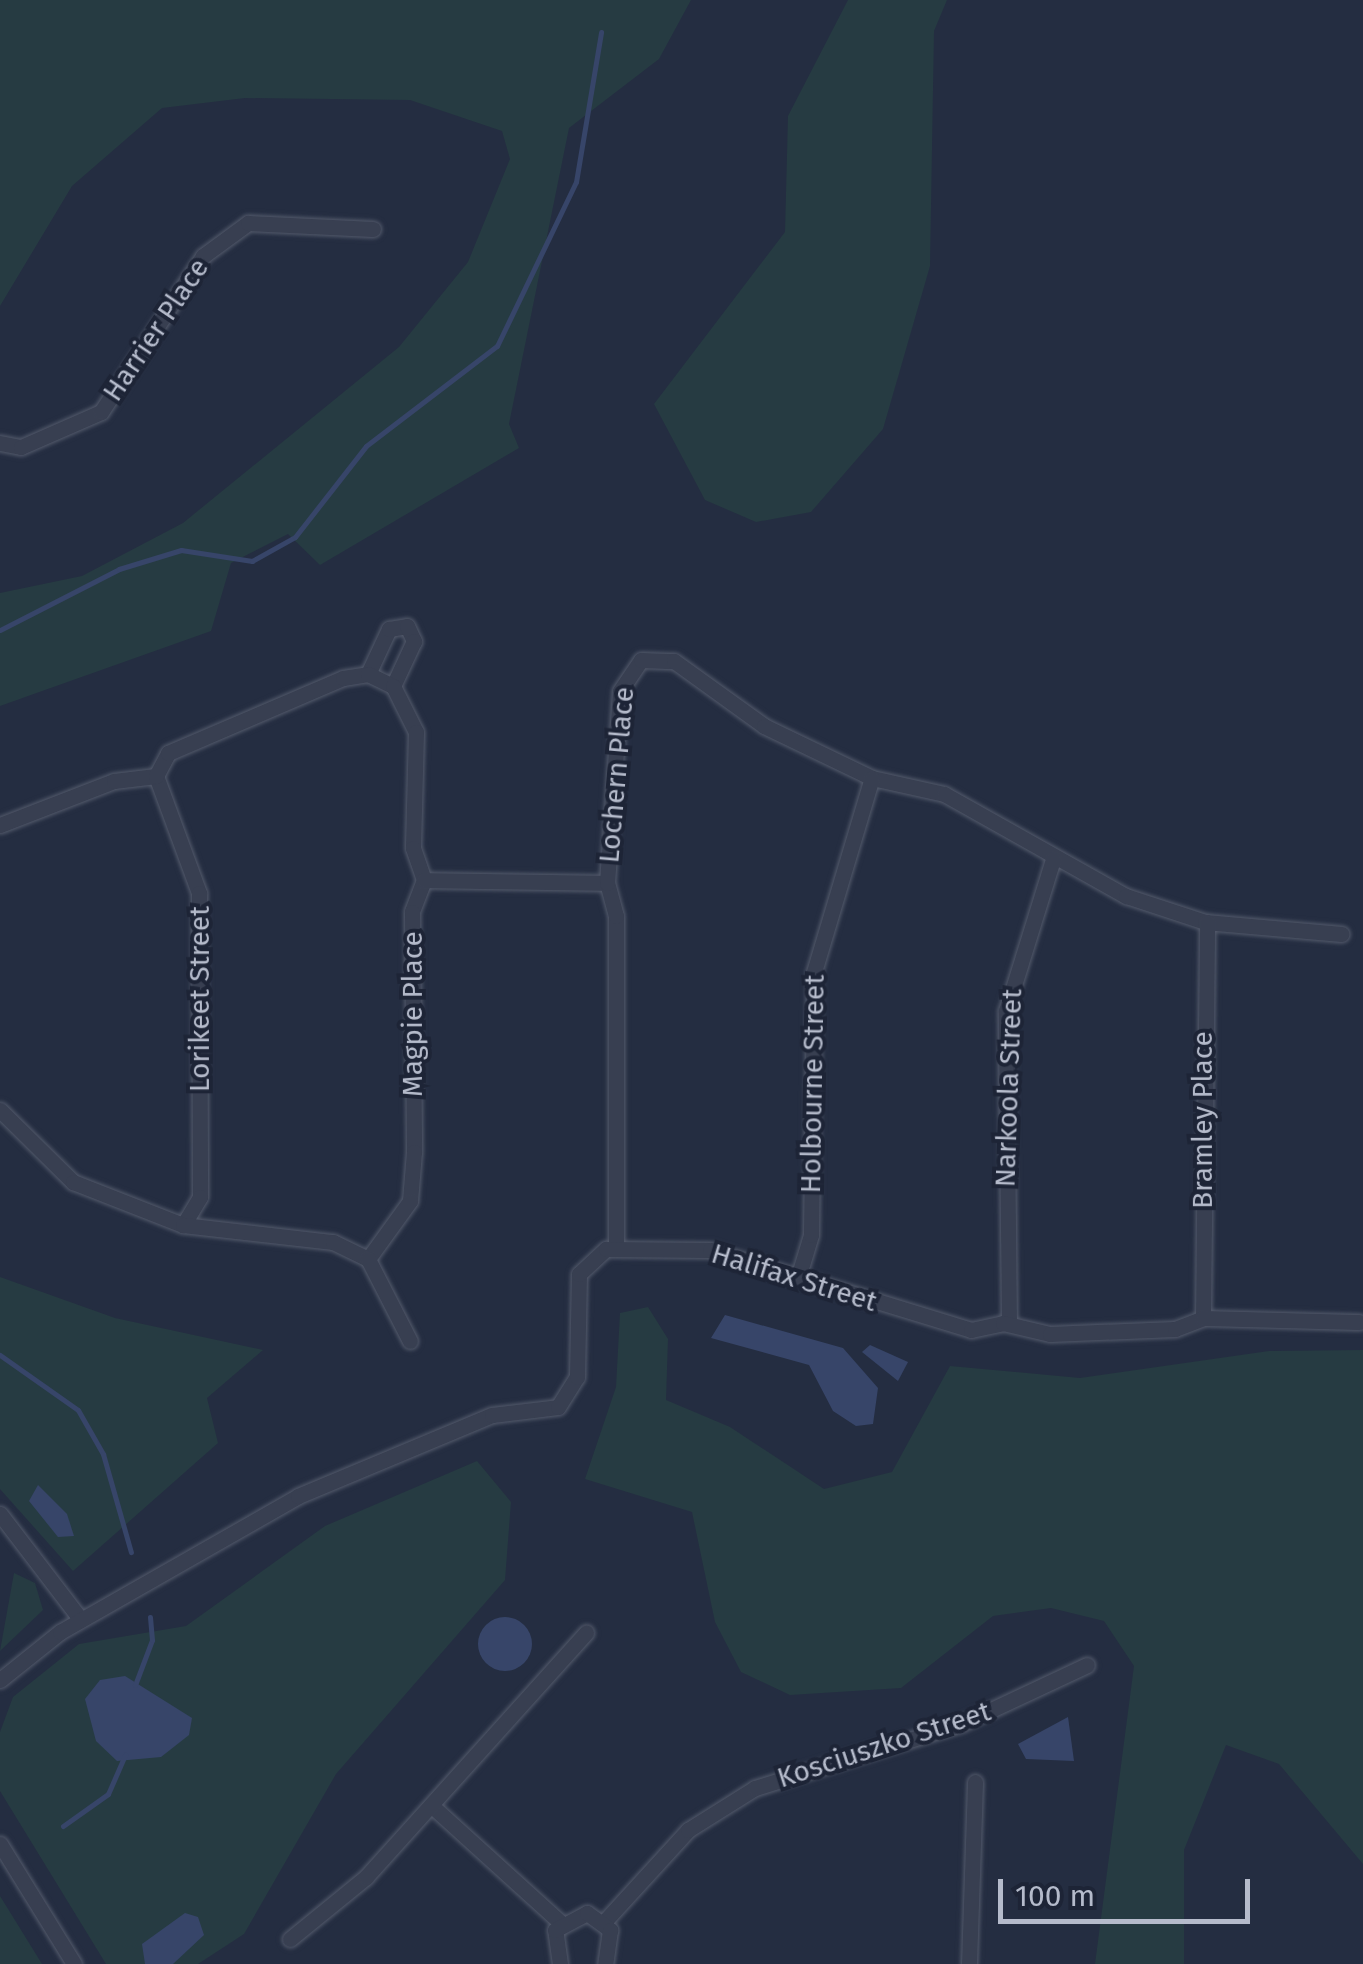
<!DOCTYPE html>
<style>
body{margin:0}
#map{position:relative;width:1363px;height:1964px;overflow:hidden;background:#242d41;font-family:"Fira Sans",sans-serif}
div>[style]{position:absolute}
.green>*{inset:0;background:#263b42}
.water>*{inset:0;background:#374569}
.round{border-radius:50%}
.stream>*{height:5px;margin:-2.5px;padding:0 2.5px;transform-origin:2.5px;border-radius:2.5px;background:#374569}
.roads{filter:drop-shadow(0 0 2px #535a6b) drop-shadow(0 0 2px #535a6b)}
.minor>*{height:15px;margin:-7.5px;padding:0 7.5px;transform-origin:7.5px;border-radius:7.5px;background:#383f51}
span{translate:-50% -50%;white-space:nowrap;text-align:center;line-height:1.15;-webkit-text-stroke:8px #1d2436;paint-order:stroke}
.street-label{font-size:28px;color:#b5bbcb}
.scale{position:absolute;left:998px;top:1879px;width:252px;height:45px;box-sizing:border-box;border:5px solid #b5bbcb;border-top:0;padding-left:12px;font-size:30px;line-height:35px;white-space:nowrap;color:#b5bbcb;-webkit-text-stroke:8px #1d2436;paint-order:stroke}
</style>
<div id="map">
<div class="green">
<div style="clip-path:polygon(0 0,691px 0,659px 59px,569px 128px,509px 424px,519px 448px,320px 565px,288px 534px,231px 563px,211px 631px,0 706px,0 593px,82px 576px,183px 523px,399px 347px,468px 262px,510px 159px,502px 131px,410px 100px,245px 98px,162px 108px,72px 186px,0 306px)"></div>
<div style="clip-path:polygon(848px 0,947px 0,934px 31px,930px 266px,883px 429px,811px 512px,756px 522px,705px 500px,654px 404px,785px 232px,788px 116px)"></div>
<div style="clip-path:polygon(0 1277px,115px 1318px,263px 1350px,207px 1398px,218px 1443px,73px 1571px,0 1489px)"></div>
<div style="clip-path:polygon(648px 1307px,668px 1339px,666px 1400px,730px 1427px,824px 1489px,892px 1472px,950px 1366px,1080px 1378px,1269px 1351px,1363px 1350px,1363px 1864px,1279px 1764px,1226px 1745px,1184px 1850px,1184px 1964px,1095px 1964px,1134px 1666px,1104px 1621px,1051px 1608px,993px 1616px,901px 1688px,790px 1695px,741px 1672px,715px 1622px,692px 1512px,585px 1479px,616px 1387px,620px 1313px)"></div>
<div style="clip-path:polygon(477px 1461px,511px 1502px,505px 1580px,336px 1774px,244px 1934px,198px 1964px,106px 1964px,0 1791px,0 1732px,13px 1697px,79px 1644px,186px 1626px,325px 1526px)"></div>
<div style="clip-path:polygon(14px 1573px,35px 1583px,43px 1610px,0 1651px)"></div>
<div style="clip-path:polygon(0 1896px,13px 1917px,42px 1964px,0 1964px)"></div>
</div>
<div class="water">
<div style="clip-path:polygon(725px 1315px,843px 1348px,878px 1388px,873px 1424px,856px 1426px,833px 1411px,809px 1365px,711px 1338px)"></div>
<div style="clip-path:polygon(870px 1345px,908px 1362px,898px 1381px,862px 1352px)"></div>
<div style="clip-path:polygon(38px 1485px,67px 1514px,74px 1536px,58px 1537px,29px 1501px)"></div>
<div class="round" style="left:478px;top:1617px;width:54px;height:54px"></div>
<div style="clip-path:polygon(125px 1676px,192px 1718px,189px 1735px,161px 1757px,117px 1761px,96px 1741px,85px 1699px,100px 1680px)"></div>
<div style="clip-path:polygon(1068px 1717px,1074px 1761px,1026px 1759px,1018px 1744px)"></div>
<div style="clip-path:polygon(185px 1913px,198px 1917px,204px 1935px,173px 1964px,145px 1964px,142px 1944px)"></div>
</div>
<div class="stream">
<div style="left:0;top:630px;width:134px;rotate:-27.1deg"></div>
<div style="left:119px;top:569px;width:65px;rotate:-17deg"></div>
<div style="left:181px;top:550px;width:72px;rotate:8.8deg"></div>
<div style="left:252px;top:561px;width:49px;rotate:-29.2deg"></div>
<div style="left:295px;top:537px;width:115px;rotate:-52deg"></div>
<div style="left:366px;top:446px;width:165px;rotate:-37.4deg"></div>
<div style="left:497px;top:346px;width:182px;rotate:-64.3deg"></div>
<div style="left:576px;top:182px;width:152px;rotate:-80.5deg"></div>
<div style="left:0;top:1355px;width:95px;rotate:35.2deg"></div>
<div style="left:78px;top:1410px;width:51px;rotate:60.4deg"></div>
<div style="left:103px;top:1454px;width:102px;rotate:74.1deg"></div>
<div style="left:135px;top:1685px;width:48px;rotate:-69.3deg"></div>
<div style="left:152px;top:1640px;width:23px;rotate:-95deg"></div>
<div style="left:63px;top:1826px;width:55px;rotate:-35.4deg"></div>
<div style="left:108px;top:1794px;width:43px;rotate:-66.4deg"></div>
</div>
<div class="roads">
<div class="minor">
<div style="left:0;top:443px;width:21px;rotate:11deg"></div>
<div style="left:21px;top:447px;width:87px;rotate:-23.6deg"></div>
<div style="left:101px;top:412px;width:186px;rotate:-56.8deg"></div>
<div style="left:203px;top:256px;width:56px;rotate:-36.3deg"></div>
<div style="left:248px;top:223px;width:125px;rotate:2.7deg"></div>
<div style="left:368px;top:674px;width:50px;rotate:-65deg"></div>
<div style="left:389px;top:629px;width:18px;rotate:-9deg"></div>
<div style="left:407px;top:626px;width:17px;rotate:65deg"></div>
<div style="left:414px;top:641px;width:50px;rotate:115deg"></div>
<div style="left:156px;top:776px;width:125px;rotate:69.8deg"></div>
<div style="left:199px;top:893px;width:304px;rotate:89.8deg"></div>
<div style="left:200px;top:1197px;width:33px;rotate:121deg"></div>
<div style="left:0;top:825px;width:122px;rotate:-21.1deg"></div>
<div style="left:114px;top:781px;width:42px;rotate:-6.8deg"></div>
<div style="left:156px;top:776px;width:26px;rotate:-62deg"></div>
<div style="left:168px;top:753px;width:190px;rotate:-23.2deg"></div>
<div style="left:343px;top:678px;width:25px;rotate:-9deg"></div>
<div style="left:368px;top:674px;width:28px;rotate:26deg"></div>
<div style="left:393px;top:686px;width:51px;rotate:63.4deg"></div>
<div style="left:416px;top:732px;width:116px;rotate:91.5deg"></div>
<div style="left:413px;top:848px;width:34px;rotate:71deg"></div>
<div style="left:424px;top:880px;width:34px;rotate:111deg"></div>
<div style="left:412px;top:912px;width:240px;rotate:89.5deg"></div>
<div style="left:414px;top:1152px;width:49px;rotate:94.7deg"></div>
<div style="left:410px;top:1201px;width:72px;rotate:125.9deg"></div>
<div style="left:424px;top:880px;width:183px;rotate:0.9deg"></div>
<div style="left:0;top:1110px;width:103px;rotate:44.6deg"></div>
<div style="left:73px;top:1182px;width:118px;rotate:21.4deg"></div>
<div style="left:183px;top:1225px;width:151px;rotate:6.5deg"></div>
<div style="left:333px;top:1242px;width:39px;rotate:26deg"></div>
<div style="left:368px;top:1259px;width:92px;rotate:62.9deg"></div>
<div style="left:616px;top:1248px;width:332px;rotate:-90deg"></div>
<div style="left:616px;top:916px;width:34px;rotate:-105deg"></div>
<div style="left:607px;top:883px;width:192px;rotate:-86.1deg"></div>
<div style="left:620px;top:691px;width:37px;rotate:-56deg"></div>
<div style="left:641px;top:660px;width:33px;rotate:2deg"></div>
<div style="left:674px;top:661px;width:111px;rotate:35.8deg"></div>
<div style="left:764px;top:726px;width:120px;rotate:25.7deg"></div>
<div style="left:872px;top:778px;width:74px;rotate:12.5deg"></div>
<div style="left:944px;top:794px;width:209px;rotate:29.3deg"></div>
<div style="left:1126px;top:896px;width:83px;rotate:18.2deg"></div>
<div style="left:1205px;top:922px;width:137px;rotate:5deg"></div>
<div style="left:798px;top:1278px;width:45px;rotate:-73.2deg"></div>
<div style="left:811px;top:1235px;width:263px;rotate:-89.3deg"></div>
<div style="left:814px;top:972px;width:202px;rotate:-73.4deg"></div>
<div style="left:1203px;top:1318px;width:396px;rotate:-89.4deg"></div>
<div style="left:1009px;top:1323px;width:312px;rotate:-90.6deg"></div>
<div style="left:1006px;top:1011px;width:159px;rotate:-72.8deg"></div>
<div style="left:0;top:1514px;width:133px;rotate:52.6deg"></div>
<div style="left:0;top:1680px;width:77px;rotate:-38.7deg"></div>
<div style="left:60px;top:1632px;width:274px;rotate:-29.7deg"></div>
<div style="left:298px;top:1496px;width:210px;rotate:-22.7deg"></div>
<div style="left:492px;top:1415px;width:66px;rotate:-6.9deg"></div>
<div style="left:558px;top:1407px;width:36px;rotate:-58deg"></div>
<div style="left:577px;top:1377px;width:103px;rotate:-88.9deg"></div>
<div style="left:579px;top:1274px;width:37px;rotate:-43deg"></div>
<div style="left:606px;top:1249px;width:104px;rotate:0.6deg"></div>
<div style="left:710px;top:1250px;width:273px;rotate:17deg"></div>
<div style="left:971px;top:1330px;width:33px;rotate:-12deg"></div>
<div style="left:1003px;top:1323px;width:48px;rotate:13.2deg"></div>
<div style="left:1050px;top:1334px;width:125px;rotate:-2.3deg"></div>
<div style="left:1175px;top:1329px;width:30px;rotate:-21deg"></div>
<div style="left:1203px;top:1318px;width:156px;rotate:1.5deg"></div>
<div style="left:432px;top:1806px;width:173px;rotate:42.2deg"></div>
<div style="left:0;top:1844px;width:141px;rotate:58.3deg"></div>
<div style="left:604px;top:1922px;width:125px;rotate:-47.6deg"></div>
<div style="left:688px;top:1830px;width:79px;rotate:-32.1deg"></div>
<div style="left:755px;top:1788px;width:216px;rotate:-17.3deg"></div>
<div style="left:961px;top:1724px;width:139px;rotate:-25.1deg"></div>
<div style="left:290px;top:1939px;width:98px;rotate:-39.2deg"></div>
<div style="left:366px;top:1877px;width:329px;rotate:-48deg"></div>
<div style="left:560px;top:1964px;width:34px;rotate:-98deg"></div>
<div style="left:555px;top:1930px;width:36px;rotate:-28deg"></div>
<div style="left:587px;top:1913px;width:29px;rotate:36deg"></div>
<div style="left:610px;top:1930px;width:34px;rotate:98deg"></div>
<div style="left:969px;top:1964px;width:182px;rotate:-88.1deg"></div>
</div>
</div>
<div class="street-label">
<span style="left:156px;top:330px;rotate:-56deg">Harrier Place</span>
<span style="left:617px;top:775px;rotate:-85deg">Lochern Place</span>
<span style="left:200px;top:999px;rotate:-90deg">Lorikeet Street</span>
<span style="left:413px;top:1014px;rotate:-90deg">Magpie Place</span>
<span style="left:813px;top:1084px;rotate:-89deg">Holbourne Street</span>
<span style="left:1009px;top:1088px;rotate:-88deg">Narkoola Street</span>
<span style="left:1203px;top:1120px;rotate:-90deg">Bramley Place</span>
<span style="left:794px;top:1278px;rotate:17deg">Halifax Street</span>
<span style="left:884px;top:1745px;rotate:-18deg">Kosciuszko Street</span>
</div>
<div class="scale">100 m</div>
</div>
